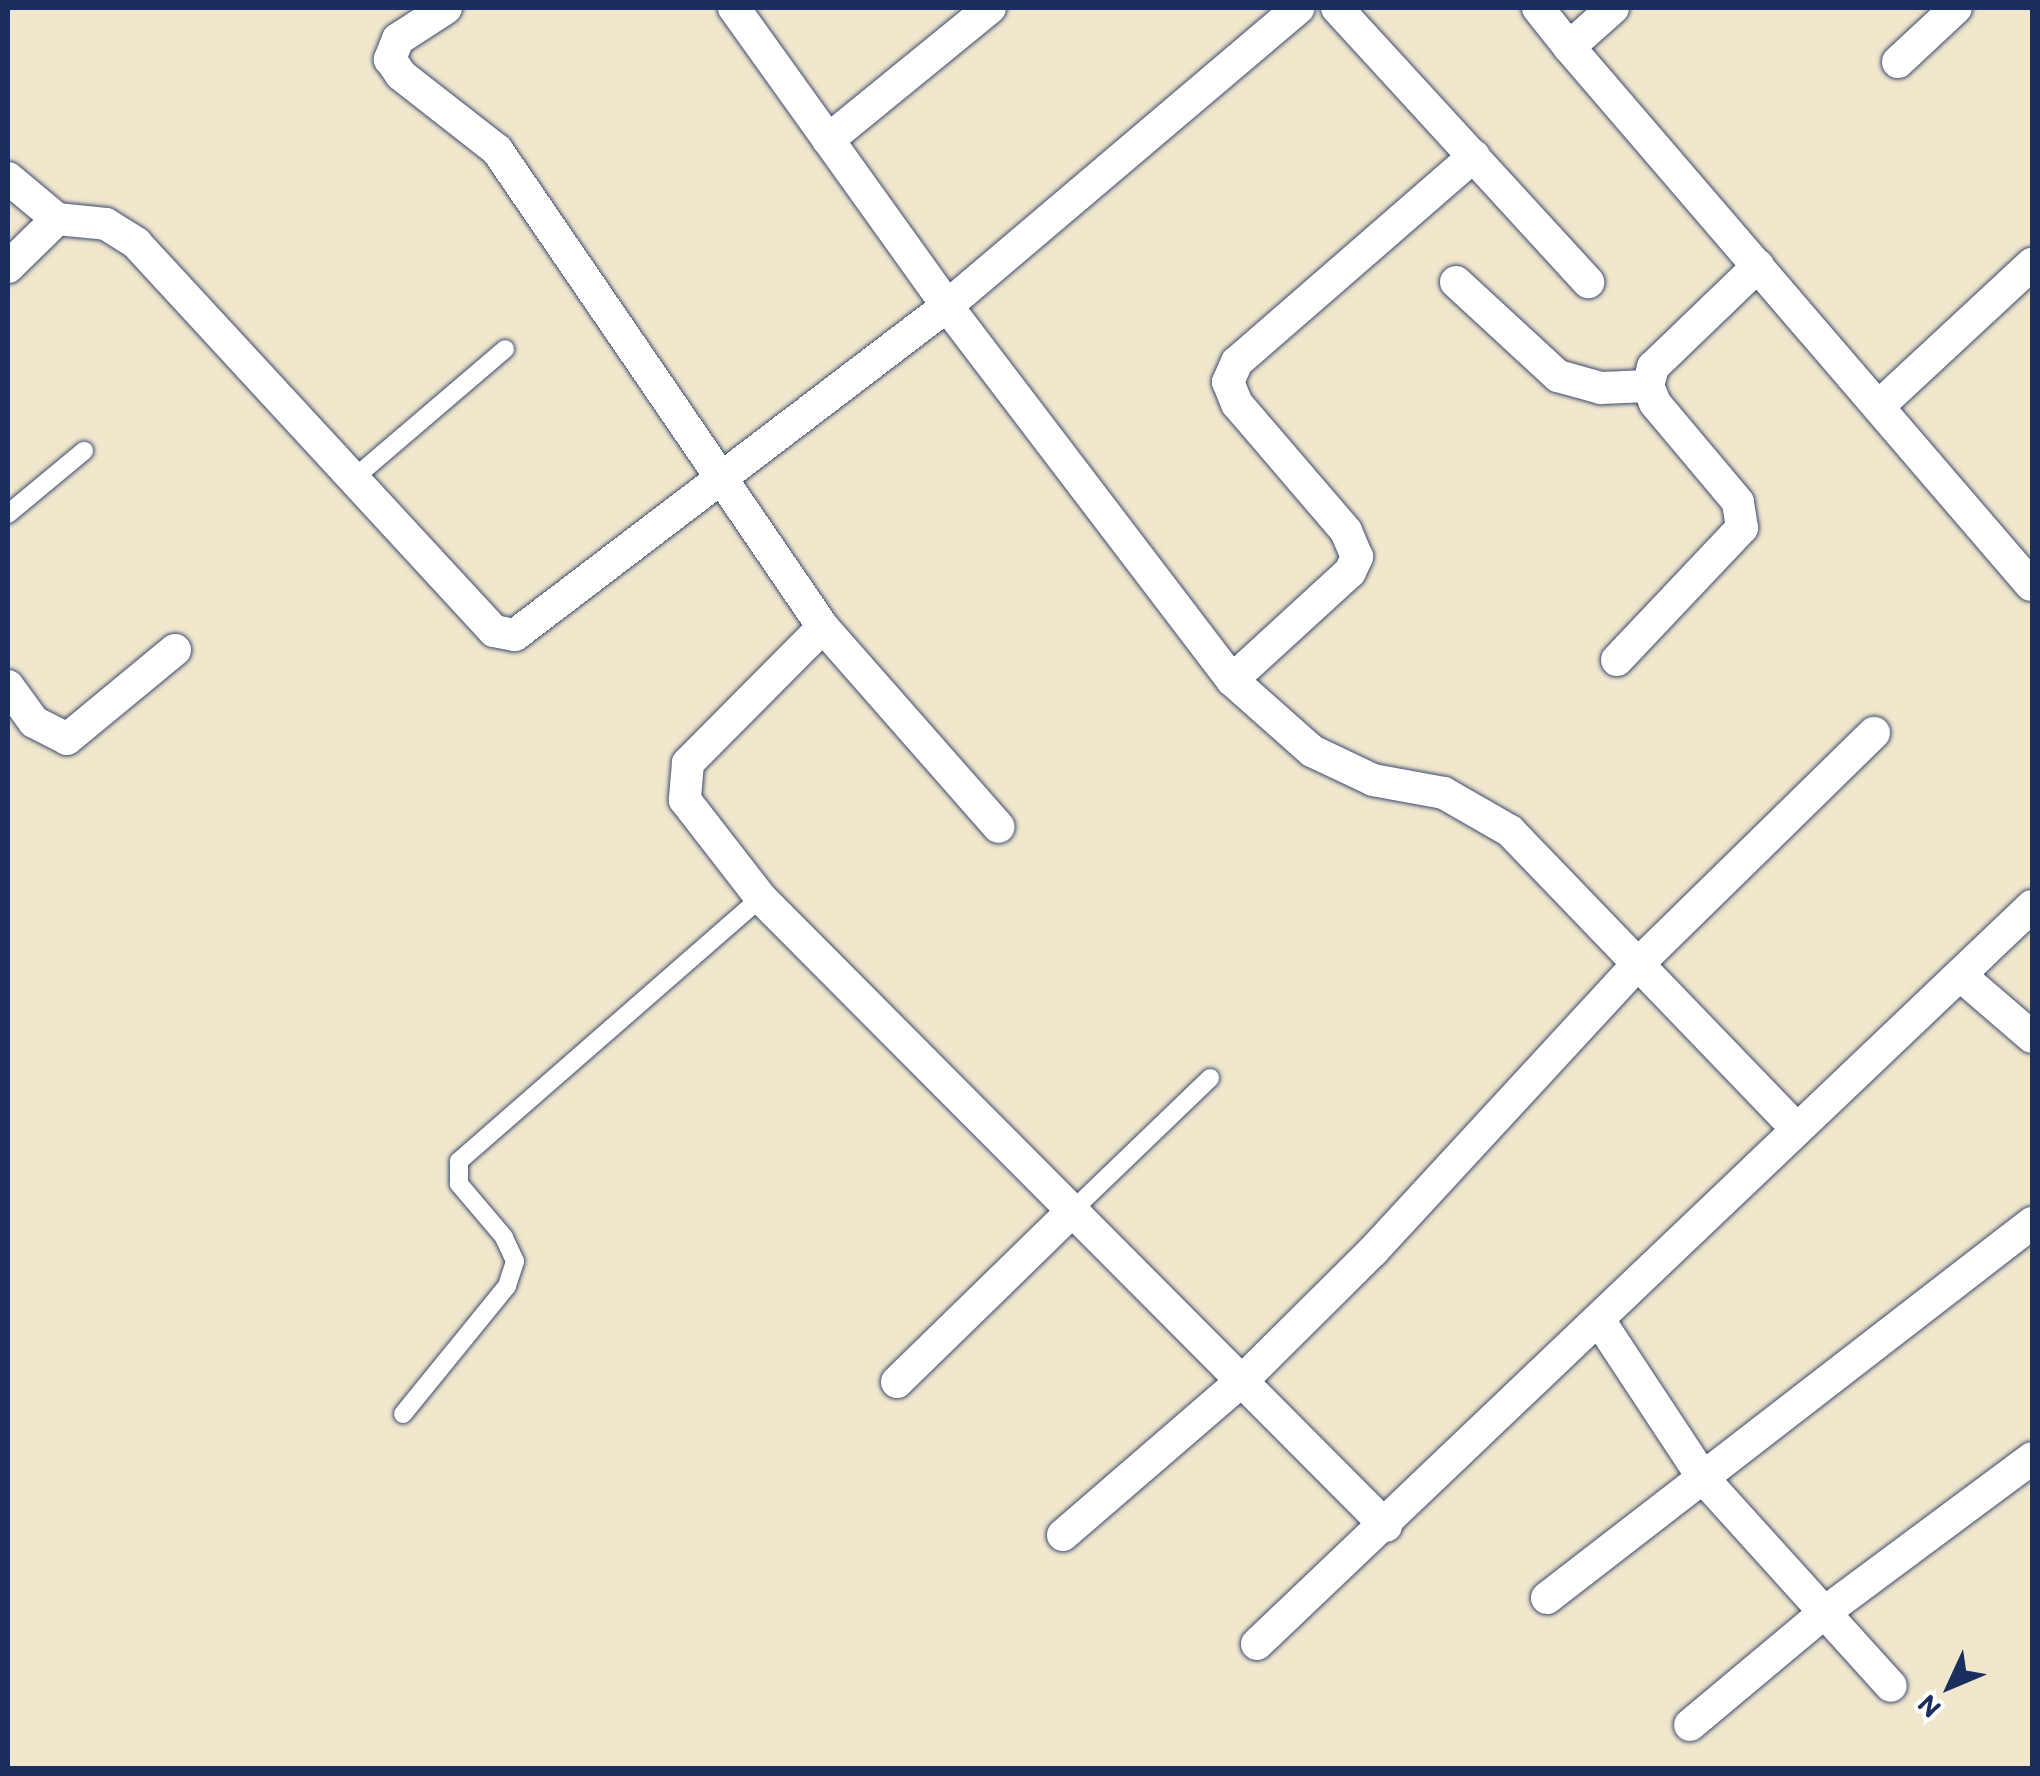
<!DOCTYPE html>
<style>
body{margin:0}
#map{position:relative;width:2040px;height:1776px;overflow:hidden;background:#f0e7cd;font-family:Itim,sans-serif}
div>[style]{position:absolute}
.roads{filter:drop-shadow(0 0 2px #3b4b6f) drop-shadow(0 0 2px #3b4b6f)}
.lane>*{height:18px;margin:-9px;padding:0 9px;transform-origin:9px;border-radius:9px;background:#fff}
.street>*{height:32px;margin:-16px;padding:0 16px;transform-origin:16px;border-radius:16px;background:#fff}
span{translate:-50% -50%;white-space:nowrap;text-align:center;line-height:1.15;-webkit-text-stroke:8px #fff;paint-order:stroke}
.frame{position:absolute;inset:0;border:10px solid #1b2f5e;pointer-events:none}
.north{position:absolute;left:1900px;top:1636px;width:100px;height:100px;-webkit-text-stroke:8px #fff;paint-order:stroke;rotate:226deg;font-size:28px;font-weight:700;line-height:40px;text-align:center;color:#1b2f5e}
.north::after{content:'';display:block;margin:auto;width:35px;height:45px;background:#1b2f5e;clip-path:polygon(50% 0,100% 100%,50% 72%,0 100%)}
</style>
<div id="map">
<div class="roads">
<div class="lane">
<div style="left:353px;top:479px;width:200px;rotate:-40.5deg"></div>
<div style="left:8px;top:514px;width:99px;rotate:-39.7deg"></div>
<div style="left:1074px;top:1209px;width:189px;rotate:-43.9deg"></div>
<div style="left:403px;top:1414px;width:165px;rotate:-50.9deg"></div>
<div style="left:507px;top:1286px;width:26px;rotate:-72deg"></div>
<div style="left:515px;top:1261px;width:26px;rotate:-115deg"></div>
<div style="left:504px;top:1237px;width:70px;rotate:-130.3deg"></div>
<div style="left:459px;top:1184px;width:23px;rotate:-90deg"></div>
<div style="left:459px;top:1161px;width:400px;rotate:-41.1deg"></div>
</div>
<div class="street">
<div style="left:446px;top:8px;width:57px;rotate:147.1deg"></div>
<div style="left:398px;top:39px;width:22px;rotate:112deg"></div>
<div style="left:390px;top:59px;width:19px;rotate:55deg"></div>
<div style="left:401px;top:75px;width:122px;rotate:38deg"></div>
<div style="left:497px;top:150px;width:578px;rotate:55.65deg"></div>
<div style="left:823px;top:627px;width:266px;rotate:48.7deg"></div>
<div style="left:734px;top:8px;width:366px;rotate:54.4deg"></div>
<div style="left:947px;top:306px;width:470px;rotate:52.7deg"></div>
<div style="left:1232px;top:680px;width:107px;rotate:41.6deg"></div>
<div style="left:1312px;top:751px;width:68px;rotate:25.4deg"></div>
<div style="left:1373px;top:780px;width:72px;rotate:10.4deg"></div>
<div style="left:1444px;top:793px;width:76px;rotate:29.9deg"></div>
<div style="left:1510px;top:831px;width:412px;rotate:46.1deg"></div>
<div style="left:1337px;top:8px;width:372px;rotate:47.5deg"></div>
<div style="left:1538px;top:8px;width:50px;rotate:51.5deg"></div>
<div style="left:1613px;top:8px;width:59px;rotate:138.4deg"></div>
<div style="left:1569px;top:47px;width:709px;rotate:49.35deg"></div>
<div style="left:1898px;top:62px;width:79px;rotate:-43deg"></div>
<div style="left:828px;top:140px;width:209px;rotate:-39.2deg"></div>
<div style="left:8px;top:178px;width:64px;rotate:39.9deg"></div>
<div style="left:57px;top:219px;width:49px;rotate:5.8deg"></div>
<div style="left:106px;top:224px;width:36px;rotate:32deg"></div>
<div style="left:136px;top:243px;width:528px;rotate:47.3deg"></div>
<div style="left:494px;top:631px;width:21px;rotate:11deg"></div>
<div style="left:515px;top:635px;width:543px;rotate:-37.29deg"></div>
<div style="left:947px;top:306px;width:461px;rotate:-40.3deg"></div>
<div style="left:8px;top:267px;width:69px;rotate:-44.4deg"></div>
<div style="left:1456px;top:282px;width:139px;rotate:42.7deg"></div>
<div style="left:1558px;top:376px;width:45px;rotate:15.6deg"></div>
<div style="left:1601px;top:388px;width:47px;rotate:-2.4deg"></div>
<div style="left:1879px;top:406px;width:209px;rotate:-42.9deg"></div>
<div style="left:823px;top:627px;width:192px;rotate:134.8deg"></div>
<div style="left:688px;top:763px;width:37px;rotate:95deg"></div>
<div style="left:685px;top:800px;width:124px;rotate:52.2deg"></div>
<div style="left:761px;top:898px;width:886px;rotate:45.14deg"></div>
<div style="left:1617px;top:660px;width:182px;rotate:-46.6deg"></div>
<div style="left:1742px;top:528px;width:26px;rotate:-99deg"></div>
<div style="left:1738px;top:502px;width:129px;rotate:-130deg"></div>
<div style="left:1655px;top:403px;width:18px;rotate:-112deg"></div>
<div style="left:1648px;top:386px;width:20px;rotate:-75deg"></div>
<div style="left:1653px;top:367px;width:146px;rotate:-43.9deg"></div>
<div style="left:1232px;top:680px;width:160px;rotate:-42.5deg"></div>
<div style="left:1350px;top:572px;width:17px;rotate:-65deg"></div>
<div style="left:1357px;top:557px;width:28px;rotate:-113deg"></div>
<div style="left:1346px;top:531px;width:167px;rotate:-130.6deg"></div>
<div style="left:1237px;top:404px;width:24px;rotate:-112deg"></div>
<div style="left:1228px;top:382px;width:22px;rotate:-66deg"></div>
<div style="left:1237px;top:362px;width:314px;rotate:-41deg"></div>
<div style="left:8px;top:686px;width:44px;rotate:54.2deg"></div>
<div style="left:34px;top:722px;width:37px;rotate:27deg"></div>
<div style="left:67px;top:739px;width:140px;rotate:-39.5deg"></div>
<div style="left:1960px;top:975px;width:95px;rotate:40.7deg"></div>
<div style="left:1599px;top:1320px;width:189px;rotate:56.6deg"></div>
<div style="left:1703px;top:1478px;width:280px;rotate:47.9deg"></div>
<div style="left:897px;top:1382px;width:248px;rotate:-44.3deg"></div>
<div style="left:1063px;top:1535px;width:239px;rotate:-40.8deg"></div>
<div style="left:1244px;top:1379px;width:182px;rotate:-44.8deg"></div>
<div style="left:1373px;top:1251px;width:392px;rotate:-47.3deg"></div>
<div style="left:1639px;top:963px;width:329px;rotate:-44.4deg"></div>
<div style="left:1547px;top:1598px;width:613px;rotate:-37.71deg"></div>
<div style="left:1257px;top:1644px;width:1070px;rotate:-43.6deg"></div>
<div style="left:1690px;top:1725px;width:176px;rotate:-39.9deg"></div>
<div style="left:1825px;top:1612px;width:258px;rotate:-36.6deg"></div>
</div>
</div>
<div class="frame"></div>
<div class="north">N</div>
</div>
